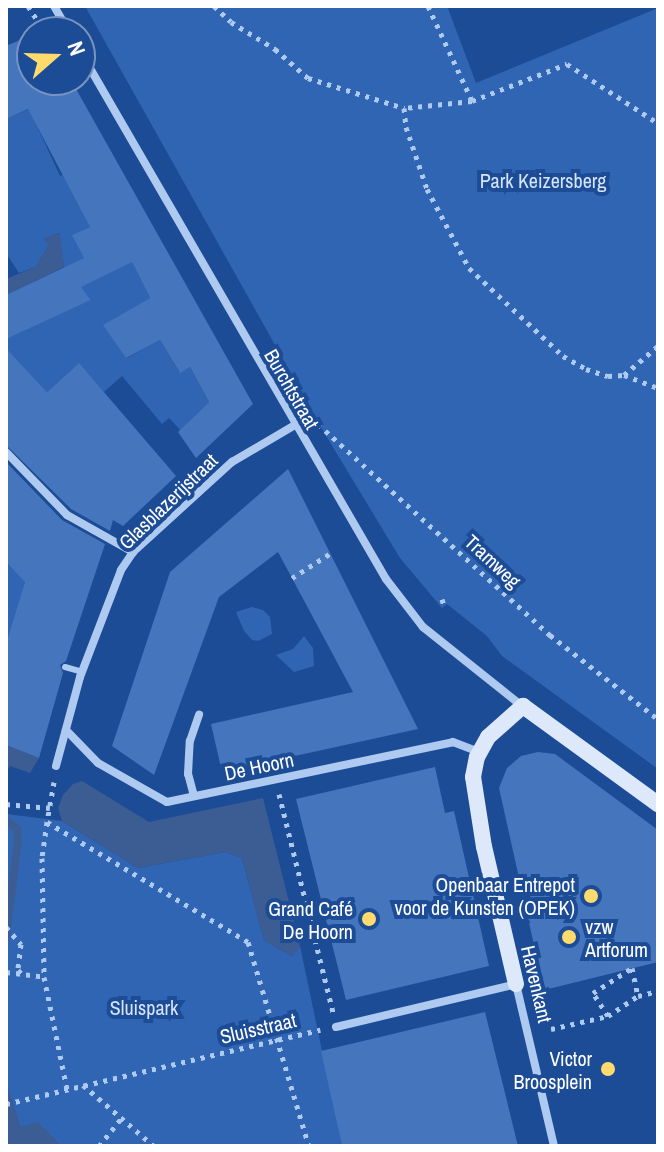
<!DOCTYPE html>
<meta charset="utf-8">
<style>
body{margin:0}
#map{position:relative;width:664px;height:1152px;overflow:hidden;background:#1c4c96;font-family:"Archivo Narrow",sans-serif}
div>[style]{position:absolute}
.green>*{inset:0;background:#3065b4}
.water>*{inset:0;background:#3c5d93}
.stream>*{height:8px;margin:-4px;padding:0 4px;transform-origin:4px;border-radius:4px;background:#3c5d93}
.building>*{inset:0;background:#4475bd}
.path>*{height:5px;margin-top:-2.5px;transform-origin:0;background:repeating-linear-gradient(90deg,#afcaf0 0 4px,transparent 0 10px)}
.lane>*{height:6px;margin:-3px;padding:0 3px;transform-origin:3px;border-radius:3px;background:#afcaf0}
.street>*{height:8px;margin:-4px;padding:0 4px;transform-origin:4px;border-radius:4px;background:#afcaf0}
.secondary>*{height:16px;margin:-8px;padding:0 8px;transform-origin:8px;border-radius:8px;background:#dde9fb}
.dots>*{width:22px;height:22px;translate:-50% -50%;box-sizing:border-box;border:4px solid #1c4c96;border-radius:50%}
span{translate:-50% -50%;white-space:nowrap;text-align:center;line-height:1.15;-webkit-text-stroke:8px #1c4c96;paint-order:stroke}
.park-label{font-size:20px;color:#d6e5fb}
.street-label{font-size:20px;color:#fff}
.poi-label{font-size:20px;color:#fff}
.right{translate:-100% -50%;text-align:right}
.left{translate:0 -50%;text-align:left}
.frame{position:absolute;inset:0;border:8px solid #fff;pointer-events:none}
.north{position:absolute;left:16px;top:16px;width:80px;height:80px;box-sizing:border-box;background:#1c4c96;border:2px solid #7794c0;border-radius:50%;rotate:70deg;font-size:22px;font-weight:700;line-height:32px;text-align:center;color:#fff}
.north::after{content:'';display:block;margin:auto;width:28px;height:36px;background:#ffdb6e;clip-path:polygon(50% 0,100% 100%,50% 72%,0 100%)}
</style>
<div id="map">
<div class="green">
<div style="clip-path:polygon(85px 6px,447px 6px,476px 83px,658px 8px,658px 769px,502px 656px,487px 636px,447px 604px,442px 608px,400px 558px,325px 434px)"></div>
<div style="clip-path:polygon(29px 109px,60px 176px,77px 168px,90px 227px,73px 235px,132px 262px,150px 298px,104px 325px,127px 358px,160px 340px,179px 372px,190px 367px,209px 402px,188px 422px,184px 434px,169px 418px,162px 424px,122px 376px,104px 392px,78px 364px,47px 392px,6px 348px,6px 338px,91px 300px,64px 267px,59px 233px,44px 239px,49px 245px,36px 267px,19px 273px,6px 253px,6px 119px)"></div>
<div style="clip-path:polygon(34px 552px,8px 640px,6px 562px,15px 571px)"></div>
<div style="clip-path:polygon(252px 607px,263px 610px,270px 617px,272px 634px,258px 641px,252px 640px,244px 631px,236px 612px)"></div>
<div style="clip-path:polygon(304px 636px,313px 648px,314px 666px,294px 672px,276px 655px,293px 649px)"></div>
<div style="clip-path:polygon(6px 814px,62px 821px,138px 868px,225px 852px,242px 858px,264px 940px,292px 956px,300px 946px,342px 1146px,61px 1146px,38px 1123px,20px 1127px,6px 1082px)"></div>
</div>
<div class="water">
<div style="clip-path:polygon(60px 233px,64px 267px,6px 295px,6px 279px,36px 267px,49px 245px,44px 239px)"></div>
<div style="clip-path:polygon(6px 745px,39px 758px,30px 773px,10px 766px,6px 771px)"></div>
<div style="clip-path:polygon(82px 781px,149px 822px,263px 798px,300px 946px,292px 956px,264px 940px,242px 858px,225px 852px,138px 868px,62px 821px,58px 808px,63px 795px,73px 784px)"></div>
<div style="clip-path:polygon(6px 1082px,20px 1127px,38px 1122px,61px 1146px,6px 1146px)"></div>
</div>
<div class="stream">
<div style="left:6px;top:820px;width:14px;rotate:39deg"></div>
<div style="left:17px;top:829px;width:12px;rotate:85deg"></div>
<div style="left:18px;top:841px;width:96px;rotate:97.2deg"></div>
</div>
<div class="building">
<div style="clip-path:polygon(32px 35px,32px 80px,71px 80px,253px 404px,196px 458px,178px 432px,209px 402px,190px 367px,180px 373px,160px 340px,126px 358px,103px 325px,150px 298px,132px 262px,81px 287px,91px 300px,6px 339px,6px 295px,84px 258px,72px 235px,90px 227px,28px 109px,6px 119px,6px 46px)"></div>
<div style="clip-path:polygon(6px 348px,47px 392px,79px 363px,176px 476px,123px 526px,113px 520px,110px 531px,71px 509px,6px 445px)"></div>
<div style="clip-path:polygon(6px 462px,62px 520px,105px 544px,66px 661px,60px 665px,63px 673px,39px 758px,6px 745px,6px 644px,25px 582px,6px 562px)"></div>
<div style="clip-path:polygon(288px 469px,418px 729px,222px 772px,211px 724px,353px 692px,278px 552px,219px 597px,154px 775px,112px 746px,170px 572px)"></div>
<div style="clip-path:polygon(538px 752px,555px 754px,658px 830px,658px 962px,544px 990px,499px 788px,507px 768px,521px 756px)"></div>
<div style="clip-path:polygon(435px 767px,445px 813px,454px 811px,489px 966px,346px 1000px,296px 799px)"></div>
<div style="clip-path:polygon(485px 1012px,518px 1146px,342px 1146px,321px 1051px)"></div>
</div>
<div class="path">
<div style="left:28px;top:6px;width:31px;rotate:57deg"></div>
<div style="left:214px;top:6px;width:23px;rotate:43deg"></div>
<div style="left:231px;top:22px;width:52px;rotate:31.5deg"></div>
<div style="left:275px;top:49px;width:44px;rotate:41.3deg"></div>
<div style="left:308px;top:78px;width:101px;rotate:17.4deg"></div>
<div style="left:428px;top:6px;width:105px;rotate:65.1deg"></div>
<div style="left:472px;top:101px;width:102px;rotate:-21.3deg"></div>
<div style="left:567px;top:64px;width:108px;rotate:33deg"></div>
<div style="left:472px;top:101px;width:68px;rotate:174.1deg"></div>
<div style="left:404px;top:108px;width:19px;rotate:84deg"></div>
<div style="left:406px;top:127px;width:65px;rotate:71.3deg"></div>
<div style="left:427px;top:189px;width:89px;rotate:62deg"></div>
<div style="left:469px;top:268px;width:129px;rotate:43.1deg"></div>
<div style="left:563px;top:356px;width:26px;rotate:29deg"></div>
<div style="left:586px;top:369px;width:23px;rotate:18deg"></div>
<div style="left:608px;top:376px;width:16px;rotate:-4deg"></div>
<div style="left:624px;top:375px;width:36px;rotate:21deg"></div>
<div style="left:624px;top:375px;width:45px;rotate:-40.5deg"></div>
<div style="left:318px;top:424px;width:314px;rotate:42.3deg"></div>
<div style="left:550px;top:635px;width:137px;rotate:37.9deg"></div>
<div style="left:292px;top:578px;width:46px;rotate:-32.7deg"></div>
<div style="left:442px;top:599px;width:7px;rotate:74deg"></div>
<div style="left:54px;top:782px;width:41px;rotate:99.9deg"></div>
<div style="left:47px;top:822px;width:234px;rotate:30.8deg"></div>
<div style="left:248px;top:942px;width:213px;rotate:73.4deg"></div>
<div style="left:279px;top:794px;width:226px;rotate:76.1deg"></div>
<div style="left:6px;top:804px;width:44px;rotate:5.2deg"></div>
<div style="left:47px;top:822px;width:36px;rotate:98deg"></div>
<div style="left:42px;top:858px;width:119px;rotate:89deg"></div>
<div style="left:44px;top:977px;width:114px;rotate:78.4deg"></div>
<div style="left:309px;top:916px;width:16px;rotate:-11deg"></div>
<div style="left:6px;top:927px;width:23px;rotate:49deg"></div>
<div style="left:21px;top:944px;width:26px;rotate:97deg"></div>
<div style="left:18px;top:970px;width:6px;rotate:45deg"></div>
<div style="left:6px;top:972px;width:38px;rotate:7deg"></div>
<div style="left:534px;top:988px;width:7px;rotate:16deg"></div>
<div style="left:541px;top:990px;width:40px;rotate:75.6deg"></div>
<div style="left:551px;top:1029px;width:58px;rotate:-12.8deg"></div>
<div style="left:608px;top:1016px;width:36px;rotate:-34deg"></div>
<div style="left:638px;top:996px;width:21px;rotate:-14deg"></div>
<div style="left:608px;top:1016px;width:27px;rotate:-123deg"></div>
<div style="left:593px;top:993px;width:46px;rotate:-32.7deg"></div>
<div style="left:632px;top:968px;width:29px;rotate:78deg"></div>
<div style="left:83px;top:1085px;width:94px;rotate:40.7deg"></div>
<div style="left:6px;top:1104px;width:323px;rotate:-13.3deg"></div>
<div style="left:99px;top:1146px;width:35px;rotate:-51deg"></div>
</div>
<div class="lane">
<div style="left:65px;top:667px;width:18px;rotate:16deg"></div>
</div>
<div class="street">
<div style="left:54px;top:6px;width:30px;rotate:60deg"></div>
<div style="left:80px;top:51px;width:610px;rotate:59.91deg"></div>
<div style="left:386px;top:579px;width:61px;rotate:52.4deg"></div>
<div style="left:423px;top:627px;width:127px;rotate:38.6deg"></div>
<div style="left:6px;top:452px;width:88px;rotate:45.9deg"></div>
<div style="left:67px;top:515px;width:76px;rotate:29.3deg"></div>
<div style="left:66px;top:730px;width:46px;rotate:45.9deg"></div>
<div style="left:98px;top:763px;width:79px;rotate:29.5deg"></div>
<div style="left:167px;top:802px;width:292px;rotate:-11.8deg"></div>
<div style="left:453px;top:742px;width:28px;rotate:21deg"></div>
<div style="left:56px;top:766px;width:92px;rotate:-74.9deg"></div>
<div style="left:80px;top:677px;width:115px;rotate:-69deg"></div>
<div style="left:121px;top:570px;width:22px;rotate:-56deg"></div>
<div style="left:133px;top:552px;width:134px;rotate:-42.3deg"></div>
<div style="left:232px;top:462px;width:73px;rotate:-30.4deg"></div>
<div style="left:194px;top:796px;width:23px;rotate:-105deg"></div>
<div style="left:188px;top:774px;width:33px;rotate:-87deg"></div>
<div style="left:190px;top:741px;width:28px;rotate:-71deg"></div>
<div style="left:336px;top:1027px;width:185px;rotate:-13.4deg"></div>
<div style="left:516px;top:984px;width:166px;rotate:76.8deg"></div>
</div>
<div class="secondary">
<div style="left:516px;top:984px;width:141px;rotate:-103.1deg"></div>
<div style="left:484px;top:847px;width:71px;rotate:-98.9deg"></div>
<div style="left:473px;top:777px;width:20px;rotate:-79deg"></div>
<div style="left:477px;top:757px;width:23px;rotate:-61deg"></div>
<div style="left:488px;top:737px;width:47px;rotate:-41.5deg"></div>
<div style="left:523px;top:706px;width:167px;rotate:36deg"></div>
</div>
<div class="dots">
<div style="left:591px;top:896px;background:#ffdb6e"></div>
<div style="left:369px;top:919px;background:#ffdb6e"></div>
<div style="left:569px;top:937px;background:#ffdb6e"></div>
<div style="left:608px;top:1069px;background:#ffdb6e"></div>
</div>
<div class="park-label">
<span style="left:543px;top:180px">Park Keizersberg</span>
<span style="left:144px;top:1007px">Sluispark</span>
</div>
<div class="street-label">
<span style="left:292px;top:389px;rotate:60deg">Burchtstraat</span>
<span style="left:168px;top:501px;rotate:-44deg">Glasblazerijstraat</span>
<span style="left:493px;top:561px;rotate:43deg">Tramweg</span>
<span style="left:259px;top:766px;rotate:-12deg">De Hoorn</span>
<span style="left:537px;top:984px;rotate:77deg">Havenkant</span>
<span style="left:258px;top:1028px;rotate:-13deg">Sluisstraat</span>
</div>
<div class="poi-label">
<span class="right" style="left:575px;top:896px">Openbaar Entrepot<br>voor de Kunsten (OPEK)</span>
<span class="right" style="left:353px;top:920px">Grand Café<br>De Hoorn</span>
<span class="left" style="left:585px;top:938px">vzw<br>Artforum</span>
<span class="right" style="left:592px;top:1070px">Victor<br>Broosplein</span>
</div>
<div class="frame"></div>
<div class="north">N</div>
</div>
